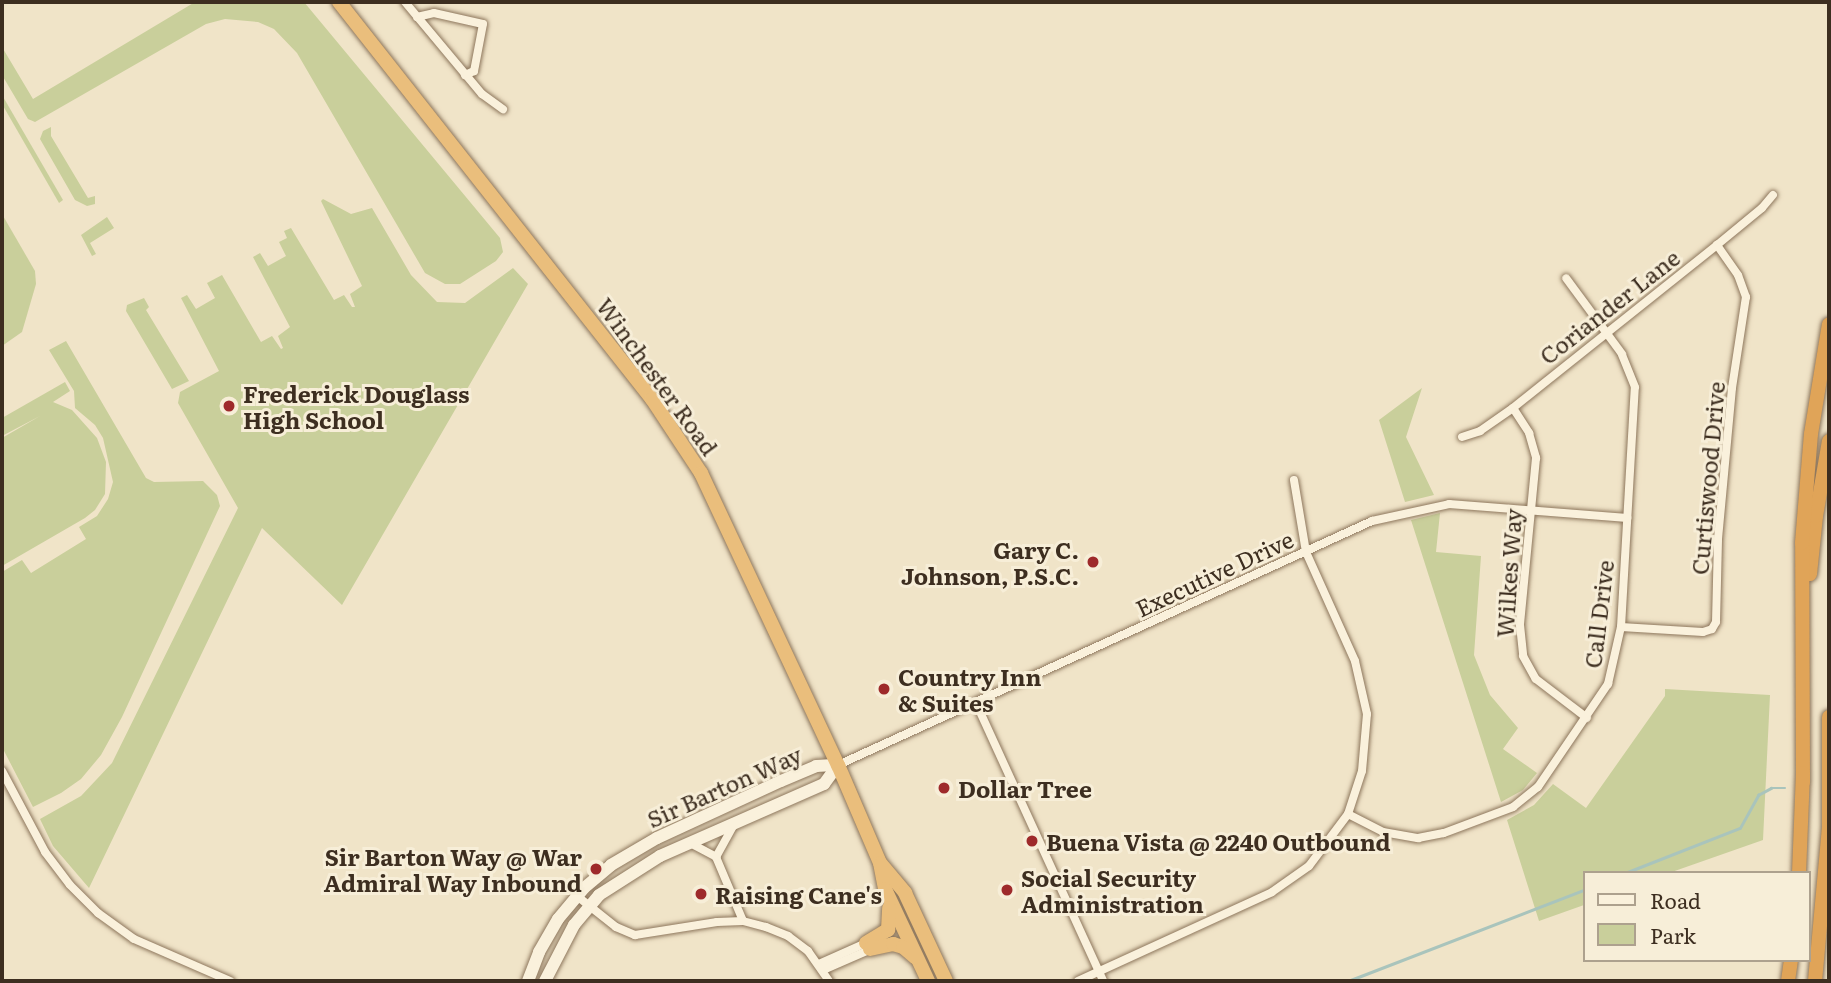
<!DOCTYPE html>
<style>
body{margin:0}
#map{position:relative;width:1831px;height:983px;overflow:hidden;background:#f0e4c8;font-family:Literata,serif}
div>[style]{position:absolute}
.green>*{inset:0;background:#c9cf9b}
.stream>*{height:2.5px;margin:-1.25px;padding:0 1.25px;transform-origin:1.25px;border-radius:1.25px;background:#a9c4bc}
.roads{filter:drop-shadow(0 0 2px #8d765c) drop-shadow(0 0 2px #8d765c)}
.minor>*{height:8px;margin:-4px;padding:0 4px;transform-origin:4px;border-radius:4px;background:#faf1dc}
.secondary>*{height:12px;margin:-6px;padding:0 6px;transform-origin:6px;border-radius:6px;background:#faf1dc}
.trunk>*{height:14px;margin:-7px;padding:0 7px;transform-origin:7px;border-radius:7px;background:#eabe7c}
.motorway>*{height:14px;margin:-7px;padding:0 7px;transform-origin:7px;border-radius:7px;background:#e0a458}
.dots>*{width:19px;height:19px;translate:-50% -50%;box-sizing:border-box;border:4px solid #f7eed8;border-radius:50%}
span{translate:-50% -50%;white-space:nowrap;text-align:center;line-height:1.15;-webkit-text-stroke:6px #f7eed8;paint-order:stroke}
.street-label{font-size:23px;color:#3d2e20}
.poi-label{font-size:23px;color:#3d2e20;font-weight:700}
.left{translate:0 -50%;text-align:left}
.right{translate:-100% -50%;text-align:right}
.frame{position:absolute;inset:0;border:4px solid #3d2e20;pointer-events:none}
.legend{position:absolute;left:1583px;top:871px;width:228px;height:91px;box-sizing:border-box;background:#f7eed8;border:2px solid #ada18e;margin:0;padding:9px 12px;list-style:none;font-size:21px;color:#3d2e20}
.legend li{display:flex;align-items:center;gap:14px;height:35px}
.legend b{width:35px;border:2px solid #ada18e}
</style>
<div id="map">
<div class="green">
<div style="clip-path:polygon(195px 2px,304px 2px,500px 238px,503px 252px,496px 261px,460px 284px,445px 284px,425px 273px,297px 53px,274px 29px,258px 22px,225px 19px,206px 24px,35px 122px,28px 119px,2px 75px,2px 47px,33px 99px)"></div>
<div style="clip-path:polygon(2px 95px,63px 200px,59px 203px,2px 104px)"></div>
<div style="clip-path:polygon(51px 127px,51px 136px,88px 198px,95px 196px,95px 204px,87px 206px,75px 200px,40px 139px,43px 131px)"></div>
<div style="clip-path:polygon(323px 199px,351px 214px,372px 208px,411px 275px,437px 302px,465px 303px,513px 268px,528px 284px,342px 605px,262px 528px,89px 888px,53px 846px,40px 819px,81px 796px,112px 763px,238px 508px,178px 403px,180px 392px,219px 371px,181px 298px,187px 295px,196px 309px,215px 298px,207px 283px,222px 275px,261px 342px,272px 336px,281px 349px,283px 348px,278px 336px,290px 327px,253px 257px,260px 253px,268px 266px,286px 256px,279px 242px,287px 238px,284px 231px,291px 228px,334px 300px,344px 295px,352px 307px,355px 307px,350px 294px,362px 286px,321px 201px)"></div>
<div style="clip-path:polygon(2px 214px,35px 271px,36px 284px,22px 332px,2px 346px)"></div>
<div style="clip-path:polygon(107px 217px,114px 228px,90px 243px,96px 254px,92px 256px,81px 235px)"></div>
<div style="clip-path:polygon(144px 298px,149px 307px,146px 310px,189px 381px,172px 389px,126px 311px,127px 305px)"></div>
<div style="clip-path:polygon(66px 341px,146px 478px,154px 482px,203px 481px,217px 495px,220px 506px,122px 717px,101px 755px,81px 779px,61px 793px,33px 807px,2px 747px,2px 572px,22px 560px,31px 573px,86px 539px,79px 527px,97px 516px,108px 499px,113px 482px,103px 438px,95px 425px,75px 408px,74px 391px,49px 350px)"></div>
<div style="clip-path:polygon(65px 382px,70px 391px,53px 402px,72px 410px,97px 438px,106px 462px,105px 494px,95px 510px,85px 518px,2px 566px,2px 438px,40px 416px,2px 436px,2px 418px)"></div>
<div style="clip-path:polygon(1422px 388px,1406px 437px,1434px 495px,1405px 502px,1379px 420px)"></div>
<div style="clip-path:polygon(1440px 513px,1436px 552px,1481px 556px,1474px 655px,1490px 695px,1518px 728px,1503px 749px,1537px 773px,1523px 790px,1501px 802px,1411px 520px)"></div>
<div style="clip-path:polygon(1665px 689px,1770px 695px,1763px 840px,1669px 873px,1584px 873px,1584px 905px,1539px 921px,1507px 820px,1534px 805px,1553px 784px,1586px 808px,1665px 696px)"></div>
</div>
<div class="stream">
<div style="left:1625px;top:873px;width:123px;rotate:-21.4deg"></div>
<div style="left:1740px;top:828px;width:38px;rotate:-61deg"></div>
<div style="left:1758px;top:795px;width:15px;rotate:-28deg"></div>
<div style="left:1771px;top:788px;width:14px"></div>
<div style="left:1348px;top:981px;width:253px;rotate:-21.1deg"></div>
</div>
<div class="roads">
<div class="minor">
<div style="left:405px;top:2px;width:120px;rotate:50.1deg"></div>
<div style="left:482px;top:94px;width:26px;rotate:36deg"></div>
<div style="left:417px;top:17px;width:17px;rotate:-13deg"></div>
<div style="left:434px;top:13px;width:50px;rotate:12.7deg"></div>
<div style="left:483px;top:24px;width:48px;rotate:100.8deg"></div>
<div style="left:474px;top:71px;width:10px;rotate:156deg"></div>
<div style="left:1513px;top:408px;width:30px;rotate:57deg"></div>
<div style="left:1529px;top:433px;width:26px;rotate:74deg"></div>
<div style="left:1536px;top:458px;width:168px;rotate:95.5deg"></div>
<div style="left:1520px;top:625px;width:31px;rotate:84deg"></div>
<div style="left:1523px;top:656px;width:26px;rotate:61deg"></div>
<div style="left:1536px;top:679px;width:64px;rotate:37.4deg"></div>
<div style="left:1462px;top:437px;width:19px;rotate:-18deg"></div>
<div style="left:1480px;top:431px;width:40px;rotate:-34.9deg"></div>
<div style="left:1513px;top:408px;width:261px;rotate:-38.6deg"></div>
<div style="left:1717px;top:245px;width:58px;rotate:-39.4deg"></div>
<div style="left:1762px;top:208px;width:17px;rotate:-50deg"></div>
<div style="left:1621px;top:627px;width:82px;rotate:3.5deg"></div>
<div style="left:1703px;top:632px;width:9px;rotate:-18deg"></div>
<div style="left:1712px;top:629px;width:8px;rotate:-60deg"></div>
<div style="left:1716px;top:622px;width:83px;rotate:-88.6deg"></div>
<div style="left:1718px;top:539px;width:152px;rotate:-84.7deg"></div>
<div style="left:1732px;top:388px;width:92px;rotate:-81.3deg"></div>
<div style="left:1746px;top:297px;width:23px;rotate:-110deg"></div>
<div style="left:1738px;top:275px;width:37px;rotate:-125deg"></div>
<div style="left:976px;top:703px;width:306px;rotate:65.4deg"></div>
<div style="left:838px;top:765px;width:587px;rotate:-24.56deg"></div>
<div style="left:1372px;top:521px;width:79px;rotate:-12.4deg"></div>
<div style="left:1449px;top:504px;width:179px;rotate:4.5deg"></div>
<div style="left:2px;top:771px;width:92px;rotate:62deg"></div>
<div style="left:45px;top:852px;width:41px;rotate:52.9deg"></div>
<div style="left:70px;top:885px;width:40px;rotate:45deg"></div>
<div style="left:98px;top:913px;width:44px;rotate:35.8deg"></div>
<div style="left:134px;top:939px;width:105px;rotate:23.6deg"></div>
<div style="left:1348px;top:814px;width:39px;rotate:27deg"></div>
<div style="left:1383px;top:832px;width:36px;rotate:10deg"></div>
<div style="left:1418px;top:838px;width:26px;rotate:-11deg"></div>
<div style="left:1444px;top:833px;width:74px;rotate:-20.6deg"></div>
<div style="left:1513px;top:807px;width:32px;rotate:-39deg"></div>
<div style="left:1538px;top:787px;width:125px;rotate:-55.8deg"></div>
<div style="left:1608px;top:684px;width:58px;rotate:-77.2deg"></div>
<div style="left:1621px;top:627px;width:240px;rotate:-86.7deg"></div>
<div style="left:1635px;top:387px;width:35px;rotate:-112deg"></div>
<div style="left:1622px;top:354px;width:94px;rotate:-126.4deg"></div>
<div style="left:690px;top:843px;width:30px;rotate:28deg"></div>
<div style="left:716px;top:857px;width:69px;rotate:67.1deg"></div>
<div style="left:716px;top:857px;width:35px;rotate:-61deg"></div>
<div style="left:577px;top:896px;width:50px;rotate:38.5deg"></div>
<div style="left:616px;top:927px;width:21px;rotate:23deg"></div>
<div style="left:635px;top:935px;width:83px;rotate:-9deg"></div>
<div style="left:717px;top:922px;width:26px;rotate:-2deg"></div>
<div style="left:743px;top:921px;width:24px;rotate:15deg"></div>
<div style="left:766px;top:927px;width:24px;rotate:22deg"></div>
<div style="left:788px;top:936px;width:25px;rotate:37deg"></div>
<div style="left:808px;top:951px;width:37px;rotate:55deg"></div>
<div style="left:819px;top:964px;width:51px;rotate:-24.1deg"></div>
<div style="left:823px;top:970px;width:50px;rotate:-23.5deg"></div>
<div style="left:1078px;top:981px;width:213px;rotate:-24.6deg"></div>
<div style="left:1272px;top:892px;width:45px;rotate:-35.1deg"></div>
<div style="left:1309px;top:866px;width:65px;rotate:-53.1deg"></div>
<div style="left:1348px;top:814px;width:45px;rotate:-72deg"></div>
<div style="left:1362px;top:771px;width:57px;rotate:-85deg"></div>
<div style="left:1367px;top:714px;width:54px;rotate:-102.8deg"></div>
<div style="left:1355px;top:661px;width:120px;rotate:-114.2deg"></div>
<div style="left:1306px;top:552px;width:73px;rotate:-99.5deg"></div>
</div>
<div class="secondary">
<div style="left:528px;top:981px;width:31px;rotate:-69deg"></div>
<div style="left:539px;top:952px;width:38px;rotate:-60deg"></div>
<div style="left:558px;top:919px;width:40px;rotate:-50deg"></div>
<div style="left:584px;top:888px;width:35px;rotate:-40deg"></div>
<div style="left:611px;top:865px;width:53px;rotate:-30.4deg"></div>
<div style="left:657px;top:838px;width:136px;rotate:-24.7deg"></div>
<div style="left:781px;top:781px;width:38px;rotate:-23deg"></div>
<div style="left:816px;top:766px;width:22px;rotate:-3deg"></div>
<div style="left:545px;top:981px;width:63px;rotate:-62.6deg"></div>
<div style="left:574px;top:925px;width:39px;rotate:-50deg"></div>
<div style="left:599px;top:895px;width:72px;rotate:-32.6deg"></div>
<div style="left:660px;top:856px;width:179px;rotate:-23.7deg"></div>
<div style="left:824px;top:784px;width:24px;rotate:-54deg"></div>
</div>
<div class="trunk">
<div style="left:339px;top:2px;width:506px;rotate:51.75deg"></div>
<div style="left:652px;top:399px;width:89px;rotate:56.5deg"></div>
<div style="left:701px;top:473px;width:323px;rotate:64.9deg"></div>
<div style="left:838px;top:765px;width:107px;rotate:66.8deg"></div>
<div style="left:880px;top:863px;width:26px;rotate:79deg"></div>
<div style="left:885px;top:889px;width:102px;rotate:64.9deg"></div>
<div style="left:881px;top:864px;width:38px;rotate:50deg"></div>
<div style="left:905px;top:893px;width:97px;rotate:65deg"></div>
<div style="left:866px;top:943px;width:26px;rotate:-31deg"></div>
<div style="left:888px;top:930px;width:22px;rotate:-87deg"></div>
<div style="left:870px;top:949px;width:24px;rotate:-12deg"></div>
<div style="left:893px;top:944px;width:10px;rotate:17deg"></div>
<div style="left:903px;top:947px;width:16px;rotate:40deg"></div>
</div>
<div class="motorway">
<div style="left:1810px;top:574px;width:58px;rotate:-84.1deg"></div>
<div style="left:1816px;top:516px;width:76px;rotate:-80.2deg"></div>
<div style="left:1803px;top:782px;width:239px;rotate:-90.2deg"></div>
<div style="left:1802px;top:543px;width:109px;rotate:-85.3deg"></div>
<div style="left:1811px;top:434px;width:111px;rotate:-80.7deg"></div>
<div style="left:1829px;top:832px;width:115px;rotate:-90deg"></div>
<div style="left:1799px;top:873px;width:100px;rotate:-87.7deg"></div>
<div style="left:1788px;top:981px;width:21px;rotate:-82deg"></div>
<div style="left:1815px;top:981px;width:155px;rotate:-84.8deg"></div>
</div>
</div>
<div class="dots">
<div style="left:229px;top:406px;background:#9e2a2b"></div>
<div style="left:1093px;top:562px;background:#9e2a2b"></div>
<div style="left:884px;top:689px;background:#9e2a2b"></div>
<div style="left:944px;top:788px;background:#9e2a2b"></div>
<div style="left:1032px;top:841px;background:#9e2a2b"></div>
<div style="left:596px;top:869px;background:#9e2a2b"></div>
<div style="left:1007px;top:890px;background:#9e2a2b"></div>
<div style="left:701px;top:894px;background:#9e2a2b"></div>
</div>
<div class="street-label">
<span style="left:1609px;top:306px;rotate:-38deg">Coriander Lane</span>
<span style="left:658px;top:376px;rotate:54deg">Winchester Road</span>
<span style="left:1707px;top:478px;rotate:-85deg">Curtiswood Drive</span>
<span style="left:1214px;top:573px;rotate:-25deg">Executive Drive</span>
<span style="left:1508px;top:573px;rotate:-86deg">Wilkes Way</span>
<span style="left:1598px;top:614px;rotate:-83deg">Call Drive</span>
<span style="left:724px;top:786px;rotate:-24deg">Sir Barton Way</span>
</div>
<div class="poi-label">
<span class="left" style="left:243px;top:406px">Frederick Douglass<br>High School</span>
<span class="right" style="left:1079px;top:562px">Gary C.<br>Johnson, P.S.C.</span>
<span class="left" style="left:898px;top:689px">Country Inn<br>&amp; Suites</span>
<span class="left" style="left:958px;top:788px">Dollar Tree</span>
<span class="left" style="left:1046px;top:841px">Buena Vista @ 2240 Outbound</span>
<span class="right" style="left:582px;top:869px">Sir Barton Way @ War<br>Admiral Way Inbound</span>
<span class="left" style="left:1021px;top:890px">Social Security<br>Administration</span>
<span class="left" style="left:715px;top:894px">Raising Cane's</span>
</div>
<div class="frame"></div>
<ul class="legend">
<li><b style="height:9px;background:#faf1dc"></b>Road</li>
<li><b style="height:19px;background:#c9cf9b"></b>Park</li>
</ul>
</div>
